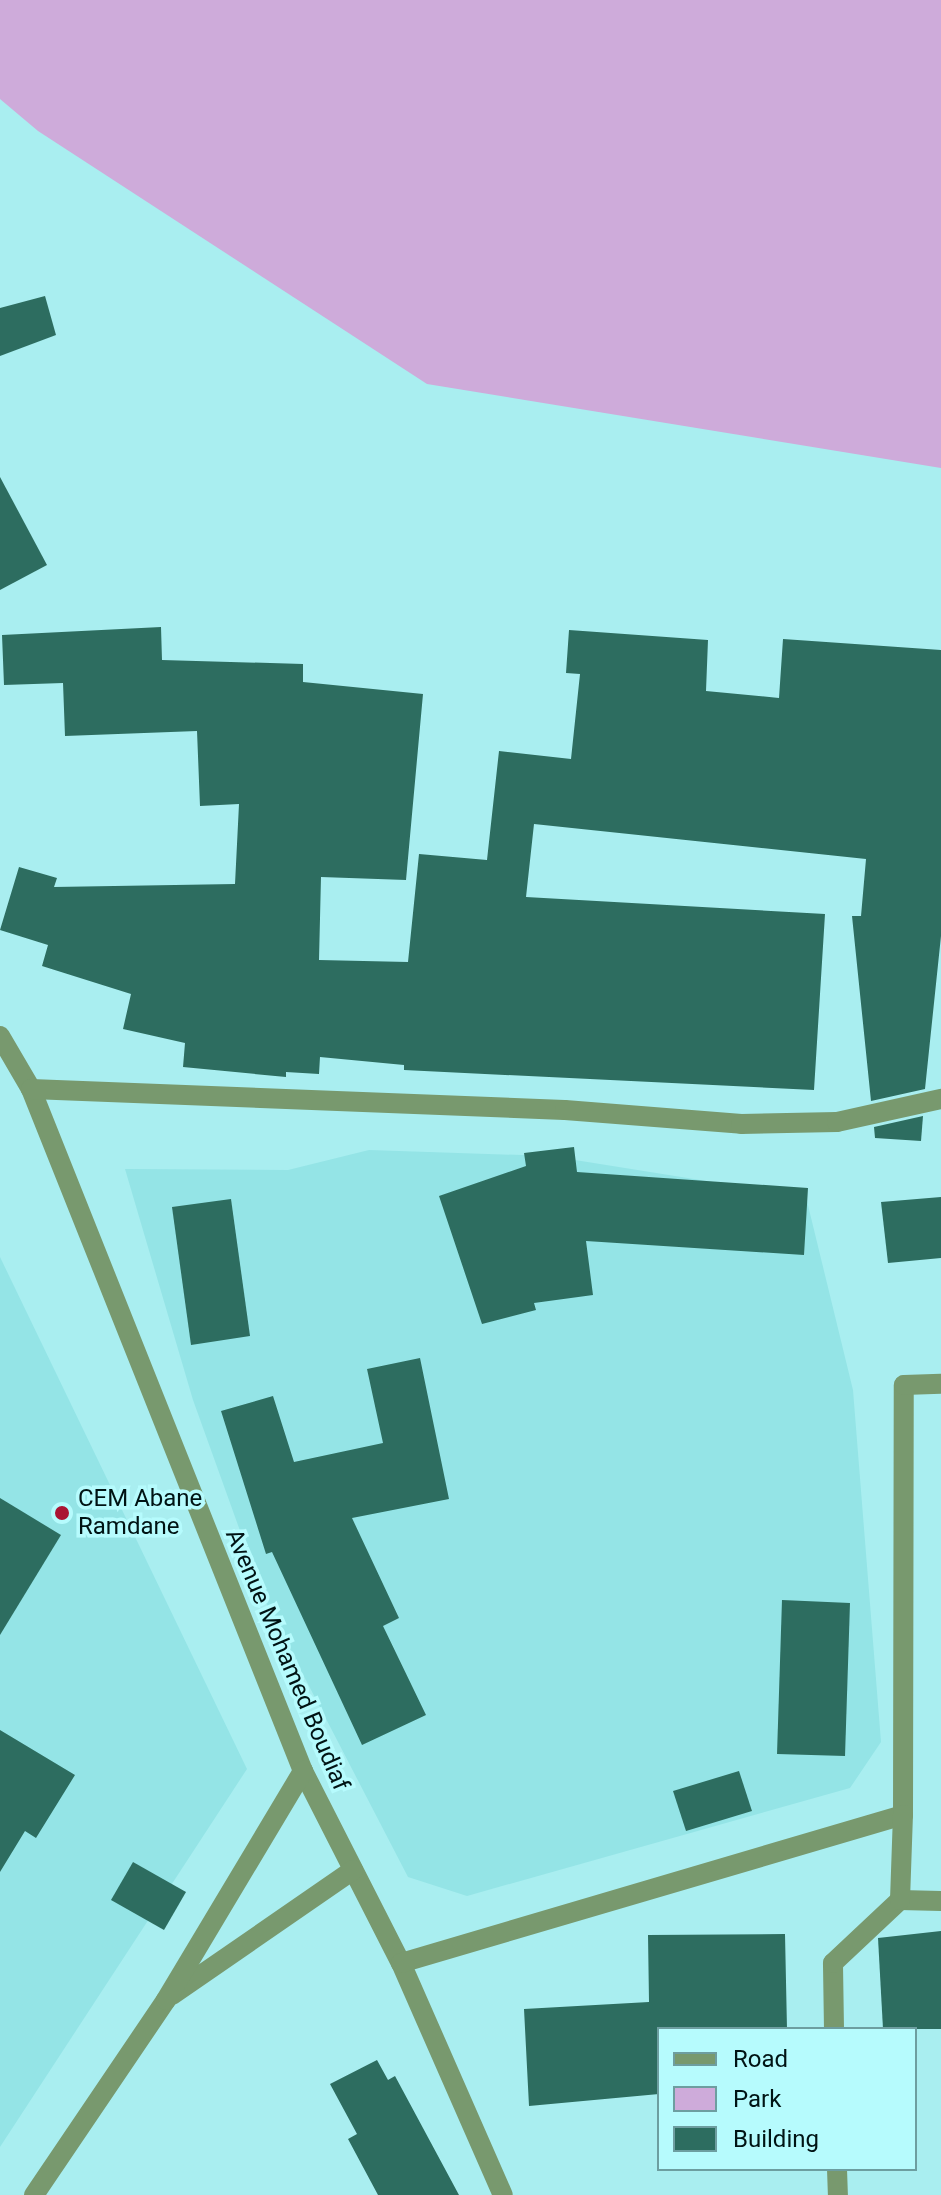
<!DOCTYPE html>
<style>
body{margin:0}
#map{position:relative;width:941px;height:2195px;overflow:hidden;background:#a9eef0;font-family:Roboto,sans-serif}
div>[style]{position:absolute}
.built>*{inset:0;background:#94e4e6}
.green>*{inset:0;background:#ceabda}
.building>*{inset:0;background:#2d6d60}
.minor>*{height:20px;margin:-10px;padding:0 10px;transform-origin:10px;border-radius:10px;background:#78996e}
.dots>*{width:22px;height:22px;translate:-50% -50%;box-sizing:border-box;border:4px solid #b6fbfd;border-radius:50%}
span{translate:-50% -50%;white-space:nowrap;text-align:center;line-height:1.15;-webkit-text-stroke:7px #b6fbfd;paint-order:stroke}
.poi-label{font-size:24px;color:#001314}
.left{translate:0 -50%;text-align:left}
.street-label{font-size:24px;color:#001314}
.legend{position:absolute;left:657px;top:2027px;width:260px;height:144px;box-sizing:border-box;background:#b6fbfd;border:2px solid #6d9ea0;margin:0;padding:10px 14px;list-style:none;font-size:24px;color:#001314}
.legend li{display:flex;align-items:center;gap:16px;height:40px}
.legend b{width:40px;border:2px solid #6d9ea0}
</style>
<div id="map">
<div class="built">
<div style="clip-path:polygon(369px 1150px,550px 1156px,806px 1197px,853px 1390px,881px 1742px,850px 1788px,467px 1896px,408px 1877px,266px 1603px,193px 1400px,125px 1169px,288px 1170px)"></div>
<div style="clip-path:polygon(0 1257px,247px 1769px,0 2147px)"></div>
</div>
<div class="green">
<div style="clip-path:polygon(0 0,941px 0,941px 468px,427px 384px,38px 131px,0 99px)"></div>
</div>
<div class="building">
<div style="clip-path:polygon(45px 296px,56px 335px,0 356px,0 308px)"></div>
<div style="clip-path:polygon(0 477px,47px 565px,0 590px)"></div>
<div style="clip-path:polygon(161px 627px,162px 660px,303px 664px,303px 682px,423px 694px,406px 880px,321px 877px,319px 960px,408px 962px,419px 854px,487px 860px,499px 751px,571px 759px,580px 674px,566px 673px,569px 630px,708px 640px,706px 691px,779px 698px,783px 639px,941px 650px,941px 936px,925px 1089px,871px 1101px,852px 916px,861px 916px,866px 859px,534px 824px,526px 897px,825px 914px,814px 1090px,404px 1070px,404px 1065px,320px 1057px,319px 1074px,286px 1072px,286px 1077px,183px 1067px,185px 1043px,123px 1029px,131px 994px,42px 966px,48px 945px,0 930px,19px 867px,57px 878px,54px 887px,235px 884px,239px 804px,200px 806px,197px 731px,65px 736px,63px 683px,4px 685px,2px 635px)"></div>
<div style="clip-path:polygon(923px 1116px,921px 1141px,875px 1138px,874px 1127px)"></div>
<div style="clip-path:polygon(574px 1147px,577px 1172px,808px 1188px,804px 1255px,586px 1241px,593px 1295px,534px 1303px,536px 1310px,482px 1324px,439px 1196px,526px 1166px,524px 1153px)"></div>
<div style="clip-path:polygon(941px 1197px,941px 1258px,888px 1263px,881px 1202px)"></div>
<div style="clip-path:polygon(231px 1199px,250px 1336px,191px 1345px,172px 1207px)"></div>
<div style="clip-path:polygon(420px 1358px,449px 1499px,352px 1518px,399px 1618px,383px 1626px,426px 1715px,362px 1745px,272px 1552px,266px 1554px,221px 1411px,273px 1396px,294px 1462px,383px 1443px,367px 1369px)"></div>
<div style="clip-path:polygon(0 1498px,61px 1535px,0 1635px)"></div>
<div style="clip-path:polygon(782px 1600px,850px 1603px,845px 1756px,777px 1754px)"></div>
<div style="clip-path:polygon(0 1730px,75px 1775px,36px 1838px,25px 1831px,0 1872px)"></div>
<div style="clip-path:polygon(739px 1771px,752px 1811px,686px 1831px,673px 1791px)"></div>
<div style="clip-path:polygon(133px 1862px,186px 1892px,164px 1930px,111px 1900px)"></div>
<div style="clip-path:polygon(941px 1931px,941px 2029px,883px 2029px,878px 1938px)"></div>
<div style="clip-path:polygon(785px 1934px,787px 2029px,659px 2029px,659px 2094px,529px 2106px,524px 2009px,649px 2002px,648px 1935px)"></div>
<div style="clip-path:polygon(377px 2060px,388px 2080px,395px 2076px,459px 2195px,378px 2195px,348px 2139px,357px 2134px,330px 2084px)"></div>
</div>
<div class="minor">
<div style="left:0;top:1036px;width:61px;rotate:59.7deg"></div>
<div style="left:31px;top:1089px;width:734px;rotate:68.26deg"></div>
<div style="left:303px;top:1771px;width:216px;rotate:63deg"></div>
<div style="left:401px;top:1963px;width:253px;rotate:66.3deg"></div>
<div style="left:31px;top:1089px;width:534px;rotate:2.25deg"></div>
<div style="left:565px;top:1110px;width:177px;rotate:4.5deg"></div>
<div style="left:741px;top:1124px;width:96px;rotate:-1.2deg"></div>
<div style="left:837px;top:1122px;width:107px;rotate:-12.5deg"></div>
<div style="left:900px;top:1900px;width:41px;rotate:1.4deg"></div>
<div style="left:401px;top:1963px;width:523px;rotate:-16.43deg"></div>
<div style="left:903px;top:1815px;width:430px;rotate:-89.9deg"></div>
<div style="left:904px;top:1385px;width:37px;rotate:-2deg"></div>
<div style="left:172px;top:1995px;width:220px;rotate:-34.6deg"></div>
<div style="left:834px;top:2029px;width:66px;rotate:-90.9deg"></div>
<div style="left:833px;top:1963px;width:92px;rotate:-43.2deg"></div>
<div style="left:900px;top:1900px;width:85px;rotate:-88deg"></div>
<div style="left:837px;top:2169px;width:26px;rotate:88deg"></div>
<div style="left:34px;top:2195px;width:235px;rotate:-55.9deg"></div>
<div style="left:166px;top:2000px;width:267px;rotate:-59.1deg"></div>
</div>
<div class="dots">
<div style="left:62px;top:1513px;background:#aa1433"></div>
</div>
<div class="poi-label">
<span class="left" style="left:78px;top:1513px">CEM Abane<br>Ramdane</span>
</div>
<div class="street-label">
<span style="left:287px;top:1660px;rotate:67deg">Avenue Mohamed Boudiaf</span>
</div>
<ul class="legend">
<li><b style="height:10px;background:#78996e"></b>Road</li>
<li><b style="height:22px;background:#ceabda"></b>Park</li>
<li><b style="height:22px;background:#2d6d60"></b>Building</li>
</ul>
</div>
